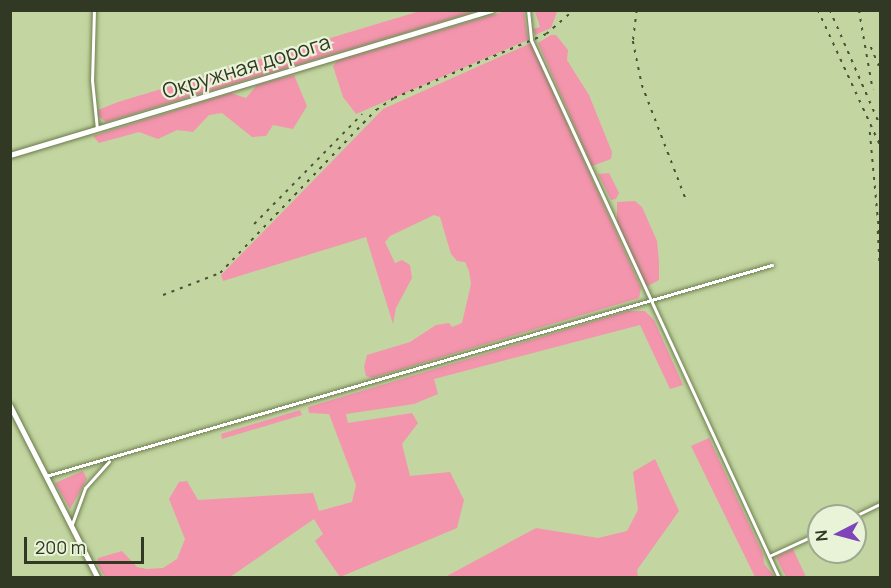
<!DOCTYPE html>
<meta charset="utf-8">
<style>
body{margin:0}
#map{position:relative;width:891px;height:588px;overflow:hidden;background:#c3d6a1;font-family:Manrope,sans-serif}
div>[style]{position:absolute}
.green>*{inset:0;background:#f395ad}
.roads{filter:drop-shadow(0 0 2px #6a7a4a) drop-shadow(0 0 2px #6a7a4a)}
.minor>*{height:3px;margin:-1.5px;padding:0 1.5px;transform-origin:1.5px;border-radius:1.5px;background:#fff}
.secondary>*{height:4.5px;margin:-2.25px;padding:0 2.25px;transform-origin:2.25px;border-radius:2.25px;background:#fff}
.rail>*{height:1.5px;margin-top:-0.75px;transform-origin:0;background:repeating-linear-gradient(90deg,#495137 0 3px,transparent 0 9px)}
span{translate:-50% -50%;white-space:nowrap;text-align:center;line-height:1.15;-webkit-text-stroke:4.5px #e9f3d8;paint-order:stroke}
.street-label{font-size:21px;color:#313823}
.frame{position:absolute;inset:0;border:12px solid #313823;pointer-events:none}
.north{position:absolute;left:807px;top:504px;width:60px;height:60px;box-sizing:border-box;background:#e9f3d8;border:2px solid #9fa890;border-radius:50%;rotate:264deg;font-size:16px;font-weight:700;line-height:24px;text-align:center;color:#313823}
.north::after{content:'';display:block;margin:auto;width:21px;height:27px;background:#7f44ba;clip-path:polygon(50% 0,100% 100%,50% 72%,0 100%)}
.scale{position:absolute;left:24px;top:537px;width:120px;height:27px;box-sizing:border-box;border:3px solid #313823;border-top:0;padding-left:8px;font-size:18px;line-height:21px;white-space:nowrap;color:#313823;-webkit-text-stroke:4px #e9f3d8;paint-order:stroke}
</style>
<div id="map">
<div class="green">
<div style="clip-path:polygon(509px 10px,524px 11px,528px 40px,356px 114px,343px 97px,333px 66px,337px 61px)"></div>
<div style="clip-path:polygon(420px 11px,477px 11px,106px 122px,98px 116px,98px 110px,118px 102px)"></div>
<div style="clip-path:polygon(535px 11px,557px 12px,551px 28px,535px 35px,533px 29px,540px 27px)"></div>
<div style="clip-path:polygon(551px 35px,556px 35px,568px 50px,567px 60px,589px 95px,612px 152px,611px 159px,592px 166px,538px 43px)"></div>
<div style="clip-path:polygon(531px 43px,641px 288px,639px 298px,372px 378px,366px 376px,364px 367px,367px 355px,410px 342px,436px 325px,449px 323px,452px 327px,462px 323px,471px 284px,469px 271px,465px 262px,457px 261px,451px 254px,440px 217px,434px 215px,390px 236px,385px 242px,395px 263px,402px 260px,410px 265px,412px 278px,396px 308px,393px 324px,366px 237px,223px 281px,221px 275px,383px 109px)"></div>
<div style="clip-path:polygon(294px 75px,307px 106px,293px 129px,273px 125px,266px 136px,252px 137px,222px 113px,209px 115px,193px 132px,177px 130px,158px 139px,139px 132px,99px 143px,93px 136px,231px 93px,246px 98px,257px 85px)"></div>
<div style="clip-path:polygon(609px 173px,619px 193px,616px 199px,611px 200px,598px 174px)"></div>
<div style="clip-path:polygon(635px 201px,642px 207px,657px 241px,659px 262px,659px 280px,646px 287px,617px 222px,617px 202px)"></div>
<div style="clip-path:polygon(628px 311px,645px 311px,654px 320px,683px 385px,670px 389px,640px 325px,434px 379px,438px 394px,414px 404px,346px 414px,348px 423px,412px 413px,418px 423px,402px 444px,410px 476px,450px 472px,464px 500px,457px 528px,340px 577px,315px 541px,323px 534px,314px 519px,230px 577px,105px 577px,97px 564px,98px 558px,122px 551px,137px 567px,147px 569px,163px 568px,177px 559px,185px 539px,169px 499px,179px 482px,187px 481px,198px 500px,313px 493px,319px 511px,352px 502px,356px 485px,329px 414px,309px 413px,308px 407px)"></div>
<div style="clip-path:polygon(300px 410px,302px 415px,222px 439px,221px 434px)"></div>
<div style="clip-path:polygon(709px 438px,763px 554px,764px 564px,775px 577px,755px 577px,691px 446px)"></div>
<div style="clip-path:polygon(655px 459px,679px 511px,637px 570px,638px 577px,445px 577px,536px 528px,598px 538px,627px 531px,638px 510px,633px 472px)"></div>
<div style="clip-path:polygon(83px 471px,87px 479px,70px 509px,55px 483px)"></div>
<div style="clip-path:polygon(793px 549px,806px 577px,786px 577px,776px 557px)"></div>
</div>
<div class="roads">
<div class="minor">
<div style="left:94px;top:10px;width:70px;rotate:91.6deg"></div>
<div style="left:92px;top:80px;width:49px;rotate:84.2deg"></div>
<div style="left:528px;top:10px;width:30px;rotate:84deg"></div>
<div style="left:531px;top:40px;width:592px;rotate:65.25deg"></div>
<div style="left:46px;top:476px;width:756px;rotate:-16.21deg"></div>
<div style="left:855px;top:516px;width:28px;rotate:-26deg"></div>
<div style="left:72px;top:524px;width:38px;rotate:-70deg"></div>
<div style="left:85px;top:488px;width:36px;rotate:-48deg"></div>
<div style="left:769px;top:556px;width:55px;rotate:-24.7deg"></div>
</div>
<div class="secondary">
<div style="left:10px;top:155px;width:503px;rotate:-16.74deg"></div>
<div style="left:10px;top:405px;width:194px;rotate:63deg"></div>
</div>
</div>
<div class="rail">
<div style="left:637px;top:10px;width:31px;rotate:97deg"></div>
<div style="left:633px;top:41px;width:45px;rotate:78.4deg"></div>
<div style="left:642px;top:85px;width:125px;rotate:69deg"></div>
<div style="left:818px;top:10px;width:149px;rotate:65.3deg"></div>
<div style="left:830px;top:10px;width:125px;rotate:66.5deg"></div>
<div style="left:859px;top:10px;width:81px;rotate:80.1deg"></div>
<div style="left:871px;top:47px;width:23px;rotate:67deg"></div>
<div style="left:870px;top:132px;width:107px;rotate:84.7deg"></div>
<div style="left:254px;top:224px;width:154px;rotate:-45.5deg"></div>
<div style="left:878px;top:231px;width:34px;rotate:87deg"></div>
<div style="left:163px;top:295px;width:61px;rotate:-21.1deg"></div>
<div style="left:220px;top:273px;width:226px;rotate:-46.3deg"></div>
<div style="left:376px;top:110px;width:22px;rotate:-34deg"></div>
<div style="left:394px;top:98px;width:165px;rotate:-22.8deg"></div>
<div style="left:546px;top:34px;width:37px;rotate:-41deg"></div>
</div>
<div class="street-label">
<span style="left:246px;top:66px;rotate:-17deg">Окружная дорога</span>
</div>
<div class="frame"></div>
<div class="north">N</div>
<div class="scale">200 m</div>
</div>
